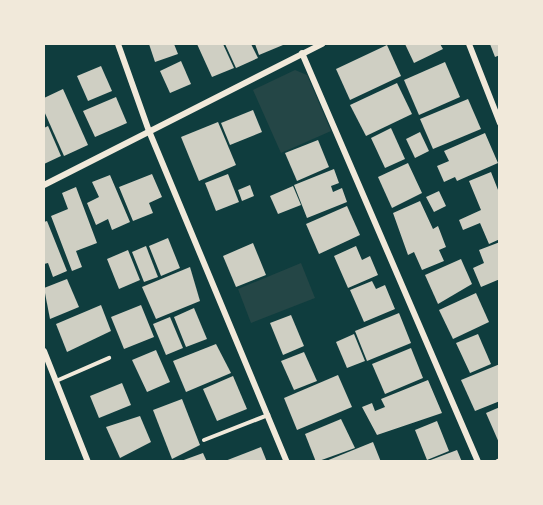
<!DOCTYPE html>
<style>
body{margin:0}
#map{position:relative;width:543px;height:505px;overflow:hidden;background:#0f3d3e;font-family:"Noto Sans",sans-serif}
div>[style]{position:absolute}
.green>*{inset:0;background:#244646}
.building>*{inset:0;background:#cfcfc3}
.service>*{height:4px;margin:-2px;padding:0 2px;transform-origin:2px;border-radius:2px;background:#f1e9da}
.minor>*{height:6px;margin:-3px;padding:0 3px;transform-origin:3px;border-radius:3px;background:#f1e9da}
span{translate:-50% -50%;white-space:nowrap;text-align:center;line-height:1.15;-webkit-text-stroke:4.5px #f1e9da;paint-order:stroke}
.frame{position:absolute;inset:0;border:45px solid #f1e9da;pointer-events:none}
</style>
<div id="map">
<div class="green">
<div style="clip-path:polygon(295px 70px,307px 75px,331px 131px,281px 153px,253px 90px)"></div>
<div style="clip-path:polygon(301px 263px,315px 298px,251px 323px,238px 289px)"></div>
</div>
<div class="building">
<div style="clip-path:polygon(149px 44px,174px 44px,178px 54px,155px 62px)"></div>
<div style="clip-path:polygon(197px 44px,223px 44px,234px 68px,212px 77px)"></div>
<div style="clip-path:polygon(225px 44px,251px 44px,258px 58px,236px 68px)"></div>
<div style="clip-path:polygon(255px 44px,282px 44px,283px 45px,259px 55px)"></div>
<div style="clip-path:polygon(405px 44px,440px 44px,443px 49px,414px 63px)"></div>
<div style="clip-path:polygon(490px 44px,500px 44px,500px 55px,495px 57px)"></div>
<div style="clip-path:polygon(387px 45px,401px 76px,350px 100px,336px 69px)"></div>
<div style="clip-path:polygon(181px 61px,191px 84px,170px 93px,160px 71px)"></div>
<div style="clip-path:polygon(445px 62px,460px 97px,419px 115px,404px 80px)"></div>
<div style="clip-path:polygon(101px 66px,112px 91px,88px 101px,77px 76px)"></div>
<div style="clip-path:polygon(397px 83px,412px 114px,366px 136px,350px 105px)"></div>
<div style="clip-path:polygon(63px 89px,88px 145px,64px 156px,44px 111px,44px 98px)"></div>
<div style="clip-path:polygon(116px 97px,127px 123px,95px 137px,83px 111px)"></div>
<div style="clip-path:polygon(468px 99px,481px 129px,433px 149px,420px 119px)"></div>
<div style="clip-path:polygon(253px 110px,262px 132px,230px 145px,221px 123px)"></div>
<div style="clip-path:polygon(218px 122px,236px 165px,199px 181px,181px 137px)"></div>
<div style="clip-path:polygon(48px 126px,61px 156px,44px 164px,44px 128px)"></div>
<div style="clip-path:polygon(391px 128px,405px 159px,385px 168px,371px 138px)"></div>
<div style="clip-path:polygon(420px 132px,429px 151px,415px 158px,406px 139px)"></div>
<div style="clip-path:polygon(485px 133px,498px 163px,457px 181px,455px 177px,444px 182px,437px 166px,449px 161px,444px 151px)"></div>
<div style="clip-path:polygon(318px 140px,329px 167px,297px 181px,285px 153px)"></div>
<div style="clip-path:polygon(408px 163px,422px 193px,392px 208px,378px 177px)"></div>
<div style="clip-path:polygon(334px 169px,339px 183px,331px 186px,333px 192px,342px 188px,347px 202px,307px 218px,294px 185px)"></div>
<div style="clip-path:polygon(491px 172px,500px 195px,500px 239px,489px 244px,480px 223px,463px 230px,459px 220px,481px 210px,469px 181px)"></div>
<div style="clip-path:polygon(152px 174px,162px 197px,149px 203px,153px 213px,133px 221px,119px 187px)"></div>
<div style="clip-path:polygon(228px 174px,239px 202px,216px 211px,205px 183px)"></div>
<div style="clip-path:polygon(110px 175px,130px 222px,112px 230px,108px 219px,96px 225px,87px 203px,99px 197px,92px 182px)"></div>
<div style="clip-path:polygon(250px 185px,254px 196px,242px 201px,238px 190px)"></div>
<div style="clip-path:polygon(293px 186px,301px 205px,278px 214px,270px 196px)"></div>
<div style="clip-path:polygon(76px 187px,97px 243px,76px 251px,82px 267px,72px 271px,51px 216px,68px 209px,62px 193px)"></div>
<div style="clip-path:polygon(439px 191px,446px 206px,434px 212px,426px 197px)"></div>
<div style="clip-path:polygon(420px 201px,433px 229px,438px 226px,446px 247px,439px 250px,444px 261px,422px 270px,414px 252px,408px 255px,393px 213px)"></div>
<div style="clip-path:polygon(347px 206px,360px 235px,319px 254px,306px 224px)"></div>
<div style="clip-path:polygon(47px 221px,67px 271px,53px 277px,48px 263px,44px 264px,44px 222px)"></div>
<div style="clip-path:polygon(168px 238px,180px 268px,161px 276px,149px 246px)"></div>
<div style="clip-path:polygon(500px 242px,500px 279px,481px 287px,473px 268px,484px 263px,479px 250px)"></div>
<div style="clip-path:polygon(253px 243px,266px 275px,236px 287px,223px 256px)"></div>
<div style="clip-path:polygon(146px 246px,158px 277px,144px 282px,132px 252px)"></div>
<div style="clip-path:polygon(356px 246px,362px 260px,370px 256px,378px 275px,348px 288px,334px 256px)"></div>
<div style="clip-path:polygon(128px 250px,140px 280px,119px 289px,107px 259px)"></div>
<div style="clip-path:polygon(461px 259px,472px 284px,438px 304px,425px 275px)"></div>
<div style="clip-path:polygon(190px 267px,200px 301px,156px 319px,142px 287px)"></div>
<div style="clip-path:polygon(67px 279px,79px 307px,50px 319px,44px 288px)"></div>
<div style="clip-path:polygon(372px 281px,376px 289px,385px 285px,395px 309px,364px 322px,350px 290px)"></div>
<div style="clip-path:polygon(476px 293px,489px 322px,453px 339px,439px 310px)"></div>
<div style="clip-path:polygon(101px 305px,111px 331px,67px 352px,56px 324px)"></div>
<div style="clip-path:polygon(141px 305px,154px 337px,124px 349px,111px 317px)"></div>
<div style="clip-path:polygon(194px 308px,207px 339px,186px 347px,174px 317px)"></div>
<div style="clip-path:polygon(399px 313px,411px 343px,367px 361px,355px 331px)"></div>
<div style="clip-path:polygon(291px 315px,304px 346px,283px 355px,270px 323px)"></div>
<div style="clip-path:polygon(170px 317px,183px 348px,166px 355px,153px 324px)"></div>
<div style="clip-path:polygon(354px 334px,365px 361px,347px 368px,336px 342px)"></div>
<div style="clip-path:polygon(478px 334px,491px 364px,470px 373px,456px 343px)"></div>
<div style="clip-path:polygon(216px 344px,231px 373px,186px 392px,173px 361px)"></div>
<div style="clip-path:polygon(411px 348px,423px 378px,385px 394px,372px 364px)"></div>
<div style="clip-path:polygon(156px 350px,170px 382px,147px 392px,132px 360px)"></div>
<div style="clip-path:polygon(304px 352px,317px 381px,294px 390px,281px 361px)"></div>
<div style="clip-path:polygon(500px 364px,500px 401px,475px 411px,461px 380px)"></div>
<div style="clip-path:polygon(338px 375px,352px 407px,297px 430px,284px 398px)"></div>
<div style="clip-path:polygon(233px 376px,247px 409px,217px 421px,203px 389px)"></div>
<div style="clip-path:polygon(428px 380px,442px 413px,377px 435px,362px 407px,372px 403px,375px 411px,385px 407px,381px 399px)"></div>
<div style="clip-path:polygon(122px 383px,131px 405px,99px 418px,90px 396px)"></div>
<div style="clip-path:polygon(182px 399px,200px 445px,172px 459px,153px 410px)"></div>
<div style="clip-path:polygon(500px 407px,500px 445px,486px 413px)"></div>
<div style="clip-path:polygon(140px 416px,151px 442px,120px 458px,106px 427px)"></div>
<div style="clip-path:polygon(341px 419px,355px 448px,316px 462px,305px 434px)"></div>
<div style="clip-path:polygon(437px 421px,449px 451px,427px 460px,415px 430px)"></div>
<div style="clip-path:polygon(373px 442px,381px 462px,326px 462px,326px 461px)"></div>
<div style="clip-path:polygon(261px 447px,267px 462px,225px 462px,225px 461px)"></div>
<div style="clip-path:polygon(457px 450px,462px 462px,428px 462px,428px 461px)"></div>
<div style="clip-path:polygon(203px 453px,207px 462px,181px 462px,181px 461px)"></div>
</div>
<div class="service">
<div style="left:56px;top:381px;width:58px;rotate:-23.5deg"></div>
<div style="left:204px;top:440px;width:69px;rotate:-21.3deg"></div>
</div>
<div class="minor">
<div style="left:118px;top:44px;width:92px;rotate:70.4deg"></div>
<div style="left:149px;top:131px;width:359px;rotate:67.4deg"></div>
<div style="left:469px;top:44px;width:85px;rotate:68.6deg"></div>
<div style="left:302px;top:53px;width:445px;rotate:66.7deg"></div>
<div style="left:44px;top:185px;width:312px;rotate:-26.9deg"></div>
<div style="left:44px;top:351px;width:119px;rotate:68.4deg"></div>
<div style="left:498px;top:462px;width:2px;rotate:-27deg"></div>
</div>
<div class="frame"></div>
</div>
